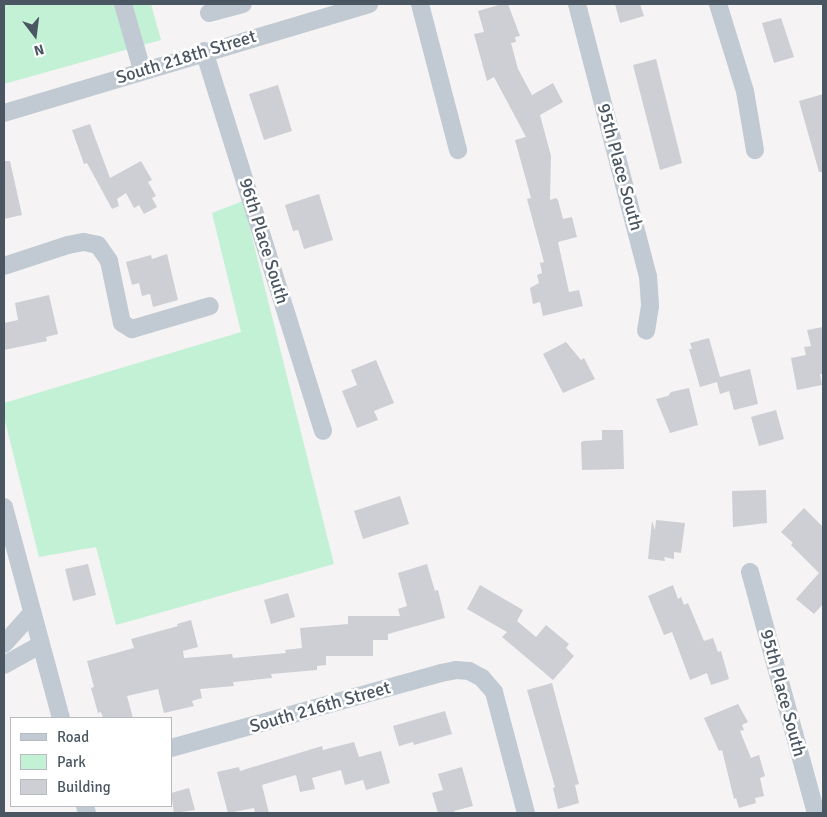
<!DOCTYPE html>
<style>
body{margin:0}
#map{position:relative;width:827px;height:817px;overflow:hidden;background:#f5f3f3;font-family:Signika,sans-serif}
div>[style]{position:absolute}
.green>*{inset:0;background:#c3f1d5}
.building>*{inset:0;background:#cdcfd5}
.minor>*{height:18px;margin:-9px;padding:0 9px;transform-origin:9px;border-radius:9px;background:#c1cad2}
span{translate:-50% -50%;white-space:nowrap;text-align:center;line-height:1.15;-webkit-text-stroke:5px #fff;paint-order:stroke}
.street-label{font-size:18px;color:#4a5661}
.frame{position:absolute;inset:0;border:5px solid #4a5661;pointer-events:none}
.legend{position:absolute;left:10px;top:717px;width:162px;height:90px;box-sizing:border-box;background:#fff;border:1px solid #b7bbc0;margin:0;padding:6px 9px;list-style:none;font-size:15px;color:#4a5661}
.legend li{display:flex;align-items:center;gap:10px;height:25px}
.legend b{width:25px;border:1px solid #b7bbc0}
.north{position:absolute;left:10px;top:10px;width:50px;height:50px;-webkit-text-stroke:4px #fff;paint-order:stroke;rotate:165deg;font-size:14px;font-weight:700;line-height:20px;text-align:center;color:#4a5661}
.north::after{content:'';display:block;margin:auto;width:18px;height:22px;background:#4a5661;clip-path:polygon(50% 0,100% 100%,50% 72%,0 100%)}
</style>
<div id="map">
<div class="green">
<div style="clip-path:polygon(4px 4px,151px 4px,161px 40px,4px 84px)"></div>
<div style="clip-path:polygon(243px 201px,334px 564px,116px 625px,96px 547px,39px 557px,4px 417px,4px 403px,241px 332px,212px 213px)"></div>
</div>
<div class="building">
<div style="clip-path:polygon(502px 4px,508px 4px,520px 36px,515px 37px,516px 42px,511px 43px,518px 69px,532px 95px,553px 83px,563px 102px,540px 115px,551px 156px,550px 200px,556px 198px,558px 200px,563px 219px,572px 217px,577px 237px,558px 242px,569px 292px,579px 290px,583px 306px,543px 316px,540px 302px,533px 304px,530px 288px,539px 283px,537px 275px,542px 273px,540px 263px,544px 262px,527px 199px,531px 198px,515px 140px,526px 137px,494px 77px,487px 81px,474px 34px,484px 32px,478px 11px)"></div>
<div style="clip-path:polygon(615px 4px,640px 4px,644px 16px,620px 23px)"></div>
<div style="clip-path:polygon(781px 18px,794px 57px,774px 63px,762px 23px)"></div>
<div style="clip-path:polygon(656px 59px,682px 163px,660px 170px,633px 65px)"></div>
<div style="clip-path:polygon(278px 85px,292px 131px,264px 140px,249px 94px)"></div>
<div style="clip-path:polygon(823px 94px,823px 172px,819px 172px,799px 101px)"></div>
<div style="clip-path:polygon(90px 124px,110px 178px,141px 161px,152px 180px,148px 182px,156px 196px,152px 198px,157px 207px,144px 214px,139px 205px,134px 208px,126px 193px,117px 199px,119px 206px,112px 209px,87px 163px,84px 164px,72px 130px)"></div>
<div style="clip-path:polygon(4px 161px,10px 161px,22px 215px,4px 219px)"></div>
<div style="clip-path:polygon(319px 194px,333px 240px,304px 249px,298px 230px,293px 231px,285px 205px)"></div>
<div style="clip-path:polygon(167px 254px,178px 300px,153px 307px,150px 294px,142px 296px,139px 283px,132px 285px,126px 262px,151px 255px,152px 259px)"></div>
<div style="clip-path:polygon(49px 295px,58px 334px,46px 337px,47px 341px,4px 350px,4px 323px,18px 320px,15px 303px)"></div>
<div style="clip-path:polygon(823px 327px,823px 374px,820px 374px,822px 385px,797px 390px,791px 358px,806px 355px,804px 347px,811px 346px,807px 330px)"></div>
<div style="clip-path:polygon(709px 338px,720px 377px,750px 369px,758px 404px,734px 410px,729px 391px,720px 394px,717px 382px,700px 387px,689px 349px,692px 349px,690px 343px)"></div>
<div style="clip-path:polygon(566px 342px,581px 360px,584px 358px,595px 379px,563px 393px,543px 354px)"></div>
<div style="clip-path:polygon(376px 360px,394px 403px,374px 411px,378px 420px,357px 428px,342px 391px,357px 385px,351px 370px)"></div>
<div style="clip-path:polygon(689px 388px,698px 425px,670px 433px,656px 399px,668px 396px,671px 392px)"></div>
<div style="clip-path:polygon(776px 410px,784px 439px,759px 446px,751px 417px)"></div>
<div style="clip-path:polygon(602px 430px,623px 430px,624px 469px,582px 470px,581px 443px,583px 441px,602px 440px)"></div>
<div style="clip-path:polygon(766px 490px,767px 523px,733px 527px,732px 491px)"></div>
<div style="clip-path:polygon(400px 496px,409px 524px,363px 539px,354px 511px)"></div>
<div style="clip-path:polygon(804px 508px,823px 527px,823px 604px,814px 614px,796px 599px,819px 573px,791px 545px,793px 543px,781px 532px)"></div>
<div style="clip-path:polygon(656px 520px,685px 523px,681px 553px,674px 552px,674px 559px,664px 557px,665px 561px,648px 559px,652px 521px,655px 530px)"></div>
<div style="clip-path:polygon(88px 564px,96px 595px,73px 601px,65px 569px)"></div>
<div style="clip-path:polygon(427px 564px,435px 591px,438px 590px,445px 618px,388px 634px,388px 640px,373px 640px,373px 656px,326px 656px,326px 665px,317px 666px,317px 670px,271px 674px,272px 678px,233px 682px,234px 686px,200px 689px,202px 698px,192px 701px,194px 706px,164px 713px,158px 689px,127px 696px,133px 718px,103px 718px,101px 712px,98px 713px,91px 688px,94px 687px,87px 661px,134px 648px,131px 639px,178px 626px,177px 624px,191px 620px,198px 647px,183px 651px,184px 658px,232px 654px,233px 658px,286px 653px,285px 650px,302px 648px,300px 628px,348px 624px,348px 616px,400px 616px,398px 609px,407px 606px,398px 573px)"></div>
<div style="clip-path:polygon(480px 585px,523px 610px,517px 621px,536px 637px,546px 625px,569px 644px,566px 648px,574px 656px,553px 680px,502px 637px,507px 632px,467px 609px)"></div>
<div style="clip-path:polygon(673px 585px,678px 599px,681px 597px,684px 605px,688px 603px,704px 641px,713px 638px,718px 652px,721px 651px,729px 679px,711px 685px,707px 673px,690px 680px,672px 632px,664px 635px,648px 596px)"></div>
<div style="clip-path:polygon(288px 593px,295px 617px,271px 624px,264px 600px)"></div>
<div style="clip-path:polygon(552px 683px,579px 784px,575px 785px,579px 803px,558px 809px,553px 788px,555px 787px,527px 690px)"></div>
<div style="clip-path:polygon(738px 704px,748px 722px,742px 725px,744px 730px,740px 731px,751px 758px,759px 755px,765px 776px,760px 778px,764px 796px,755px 798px,756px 803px,739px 808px,736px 798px,734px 799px,722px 750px,719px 751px,704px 718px)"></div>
<div style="clip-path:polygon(445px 711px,452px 734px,414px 745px,413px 742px,399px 746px,393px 726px)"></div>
<div style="clip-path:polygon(354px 742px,359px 757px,381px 751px,390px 783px,366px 790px,363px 780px,345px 785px,341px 770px,312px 778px,315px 789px,300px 792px,296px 775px,262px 785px,269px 813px,255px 813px,254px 808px,228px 813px,217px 772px,239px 767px,240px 771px,322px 746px,323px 750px)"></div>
<div style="clip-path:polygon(462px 767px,473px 806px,454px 811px,455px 813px,438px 813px,432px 793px,443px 790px,438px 774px)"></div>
<div style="clip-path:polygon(189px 788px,195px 810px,174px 813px,171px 793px)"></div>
</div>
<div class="minor">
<div style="left:123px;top:4px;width:69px;rotate:73.9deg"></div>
<div style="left:420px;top:4px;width:151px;rotate:75.4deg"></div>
<div style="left:577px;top:4px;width:281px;rotate:75.4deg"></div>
<div style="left:648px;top:276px;width:30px;rotate:86deg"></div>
<div style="left:650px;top:306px;width:25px;rotate:99deg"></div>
<div style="left:718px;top:4px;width:91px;rotate:72.8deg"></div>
<div style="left:745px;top:91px;width:60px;rotate:80.4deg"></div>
<div style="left:209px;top:13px;width:35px;rotate:-15deg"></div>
<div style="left:204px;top:51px;width:398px;rotate:72.6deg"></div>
<div style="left:4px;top:113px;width:381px;rotate:-16.6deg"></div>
<div style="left:4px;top:266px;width:67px;rotate:-18.2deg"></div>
<div style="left:68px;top:245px;width:16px;rotate:-11deg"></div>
<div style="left:84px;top:242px;width:14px;rotate:12deg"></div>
<div style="left:98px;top:245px;width:19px;rotate:55deg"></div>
<div style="left:109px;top:261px;width:63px;rotate:78.2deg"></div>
<div style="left:122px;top:323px;width:12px;rotate:31deg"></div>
<div style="left:132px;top:329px;width:81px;rotate:-16.4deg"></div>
<div style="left:4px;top:507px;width:219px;rotate:74.9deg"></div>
<div style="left:750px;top:572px;width:250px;rotate:74.7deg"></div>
<div style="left:4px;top:644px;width:42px;rotate:-47.9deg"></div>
<div style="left:4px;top:665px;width:41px;rotate:-29.1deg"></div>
<div style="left:171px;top:748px;width:280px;rotate:-15.5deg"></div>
<div style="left:441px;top:673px;width:15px;rotate:-11deg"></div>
<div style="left:456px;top:670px;width:13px;rotate:4deg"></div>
<div style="left:469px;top:671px;width:15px;rotate:28deg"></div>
<div style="left:482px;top:678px;width:18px;rotate:49deg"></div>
<div style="left:494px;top:692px;width:125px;rotate:75.2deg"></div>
<div style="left:85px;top:806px;width:7px;rotate:74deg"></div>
</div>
<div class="street-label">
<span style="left:186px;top:57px;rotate:-17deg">South 218th Street</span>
<span style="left:620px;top:167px;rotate:75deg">95th Place South</span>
<span style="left:264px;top:241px;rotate:73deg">96th Place South</span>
<span style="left:783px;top:693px;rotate:75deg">95th Place South</span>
<span style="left:320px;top:707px;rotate:-16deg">South 216th Street</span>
</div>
<div class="frame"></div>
<ul class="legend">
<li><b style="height:6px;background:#c1cad2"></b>Road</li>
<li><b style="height:14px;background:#c3f1d5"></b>Park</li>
<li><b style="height:14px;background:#cdcfd5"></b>Building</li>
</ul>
<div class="north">N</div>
</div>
